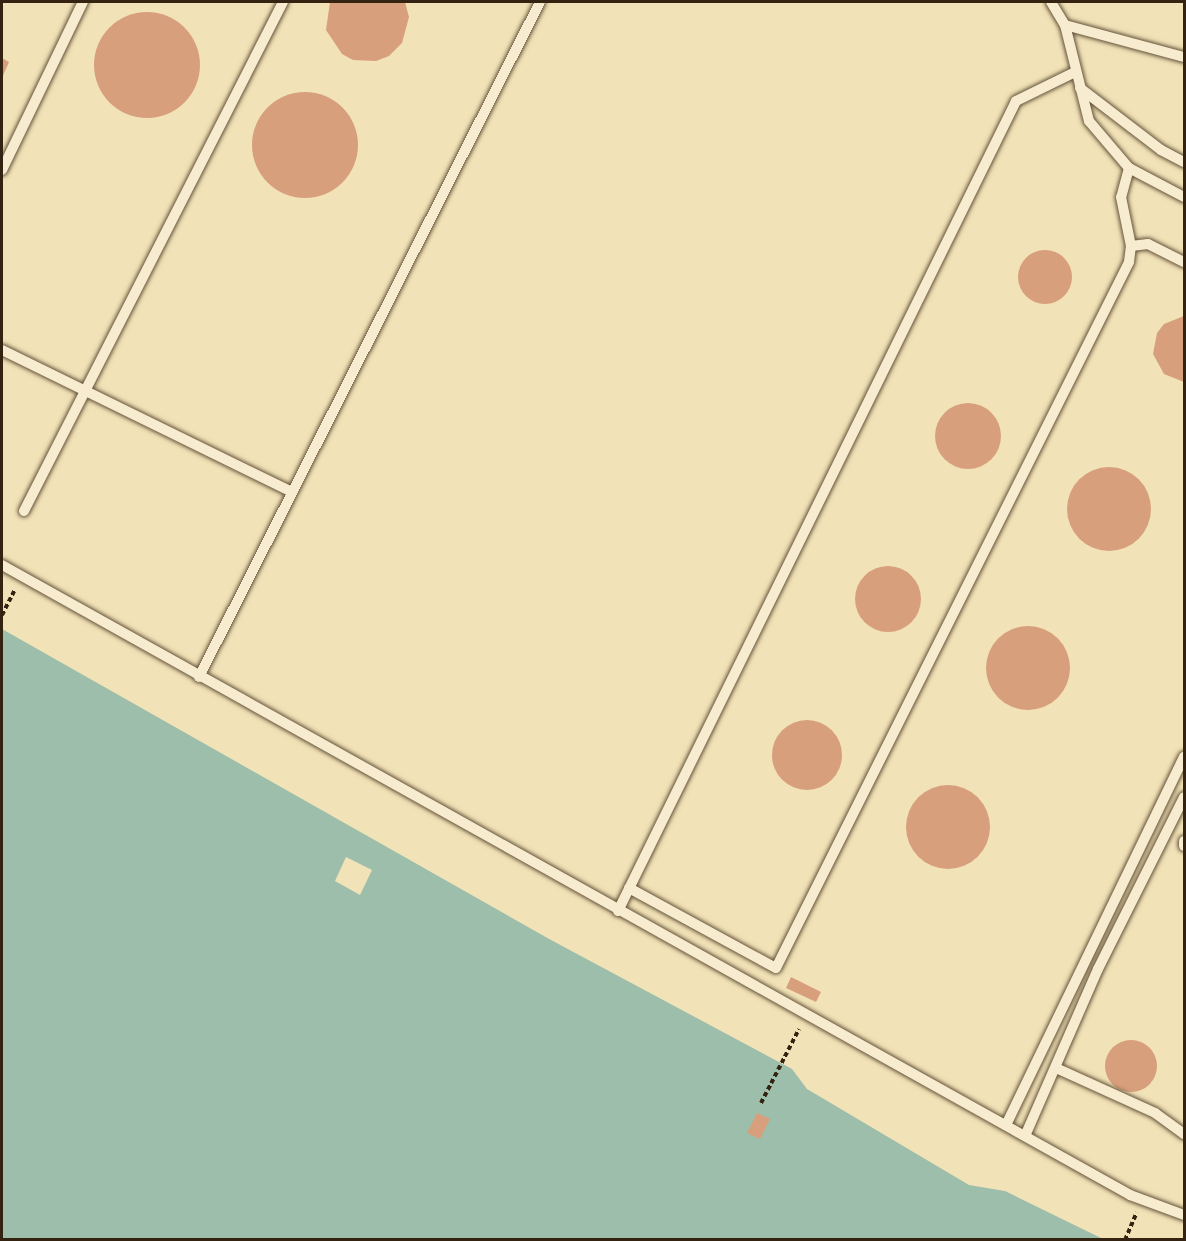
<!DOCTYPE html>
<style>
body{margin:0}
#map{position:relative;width:1186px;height:1241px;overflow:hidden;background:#f2e2b7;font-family:"IM FELL Double Pica",serif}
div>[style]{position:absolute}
.water>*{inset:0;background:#9cbeaa}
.pier>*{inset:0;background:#f2e2b7}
.building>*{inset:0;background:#d89f7c}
.round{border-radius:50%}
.path>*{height:4px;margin-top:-2px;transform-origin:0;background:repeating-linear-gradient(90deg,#342310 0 4.5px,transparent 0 7.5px)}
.roads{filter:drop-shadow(0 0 2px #64533a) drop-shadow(0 0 2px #64533a)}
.service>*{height:10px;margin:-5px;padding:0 5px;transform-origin:5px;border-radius:5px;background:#f7ecd0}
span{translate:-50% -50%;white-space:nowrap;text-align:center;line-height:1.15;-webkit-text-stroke:6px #f7ecd0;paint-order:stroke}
.frame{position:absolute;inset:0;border:3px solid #342310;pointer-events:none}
</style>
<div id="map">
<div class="water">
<div style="clip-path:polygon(2px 626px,1120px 1239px,2px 1239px)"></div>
</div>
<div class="pier">
<div style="clip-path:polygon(2px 623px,144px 699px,1123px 1240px,1103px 1239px,1005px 1191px,969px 1185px,807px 1089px,792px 1069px,551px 940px,2px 629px)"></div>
<div style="clip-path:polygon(346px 857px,372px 870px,360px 895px,335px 881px)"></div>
</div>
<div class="building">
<div style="clip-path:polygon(330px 2px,405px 2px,409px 17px,402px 43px,389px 56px,376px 61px,353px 60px,342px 54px,326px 30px)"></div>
<div class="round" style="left:94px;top:12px;width:106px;height:106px"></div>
<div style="clip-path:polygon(2px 58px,9px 62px,2px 78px)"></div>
<div class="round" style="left:252px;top:92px;width:106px;height:106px"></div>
<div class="round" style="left:1018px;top:250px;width:54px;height:54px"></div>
<div style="clip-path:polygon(1184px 316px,1184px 382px,1164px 374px,1153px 354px,1157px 333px,1164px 324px)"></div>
<div class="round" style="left:935px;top:403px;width:66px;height:66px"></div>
<div class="round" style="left:1067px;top:467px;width:84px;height:84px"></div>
<div class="round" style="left:855px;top:566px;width:66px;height:66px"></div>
<div class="round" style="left:986px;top:626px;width:84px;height:84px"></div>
<div class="round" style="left:772px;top:720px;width:70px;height:70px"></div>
<div class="round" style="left:906px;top:785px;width:84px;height:84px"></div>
<div style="clip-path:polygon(791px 977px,821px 992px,816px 1002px,786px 988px)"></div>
<div class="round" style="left:1105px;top:1040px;width:52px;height:52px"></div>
<div style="clip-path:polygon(757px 1113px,770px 1119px,760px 1139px,747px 1133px)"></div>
</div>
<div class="path">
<div style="left:2px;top:615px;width:29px;rotate:-63deg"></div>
<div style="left:761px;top:1103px;width:83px;rotate:-62.8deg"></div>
<div style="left:1125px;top:1240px;width:30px;rotate:-67deg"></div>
</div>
<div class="roads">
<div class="service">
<div style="left:1051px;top:2px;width:27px;rotate:59deg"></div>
<div style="left:1065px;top:25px;width:99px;rotate:76deg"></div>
<div style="left:1089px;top:121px;width:62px;rotate:49.6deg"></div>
<div style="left:1129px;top:168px;width:62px;rotate:27.8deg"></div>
<div style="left:1065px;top:25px;width:123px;rotate:15.1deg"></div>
<div style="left:1080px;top:88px;width:102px;rotate:37.4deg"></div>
<div style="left:1161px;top:150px;width:26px;rotate:28deg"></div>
<div style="left:1129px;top:168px;width:30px;rotate:105deg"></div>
<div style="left:1121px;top:197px;width:50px;rotate:78.5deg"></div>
<div style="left:2px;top:170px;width:187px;rotate:-64.3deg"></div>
<div style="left:2px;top:350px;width:323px;rotate:26.1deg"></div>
<div style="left:24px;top:511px;width:571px;rotate:-63.03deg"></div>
<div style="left:2px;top:565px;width:1292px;rotate:29.18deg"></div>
<div style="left:1130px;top:1195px;width:58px;rotate:20.3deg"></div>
<div style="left:199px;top:677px;width:756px;rotate:-63.2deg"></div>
<div style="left:1184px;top:841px;width:5px;rotate:90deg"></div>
<div style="left:629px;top:888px;width:167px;rotate:28.6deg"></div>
<div style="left:776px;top:968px;width:789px;rotate:-63.43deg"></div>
<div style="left:1129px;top:262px;width:16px;rotate:-83deg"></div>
<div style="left:1131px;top:246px;width:17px;rotate:-7deg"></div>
<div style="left:1148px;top:244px;width:40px;rotate:26.6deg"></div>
<div style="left:618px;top:911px;width:902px;rotate:-63.83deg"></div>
<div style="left:1016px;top:101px;width:66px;rotate:-26.2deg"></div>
<div style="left:1056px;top:1068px;width:109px;rotate:24.4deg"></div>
<div style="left:1155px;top:1113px;width:36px;rotate:36deg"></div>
<div style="left:1006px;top:1125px;width:409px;rotate:-64.2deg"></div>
<div style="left:1025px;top:1136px;width:182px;rotate:-66.4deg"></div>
<div style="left:1098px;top:969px;width:192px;rotate:-63.4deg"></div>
</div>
</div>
<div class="frame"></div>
</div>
